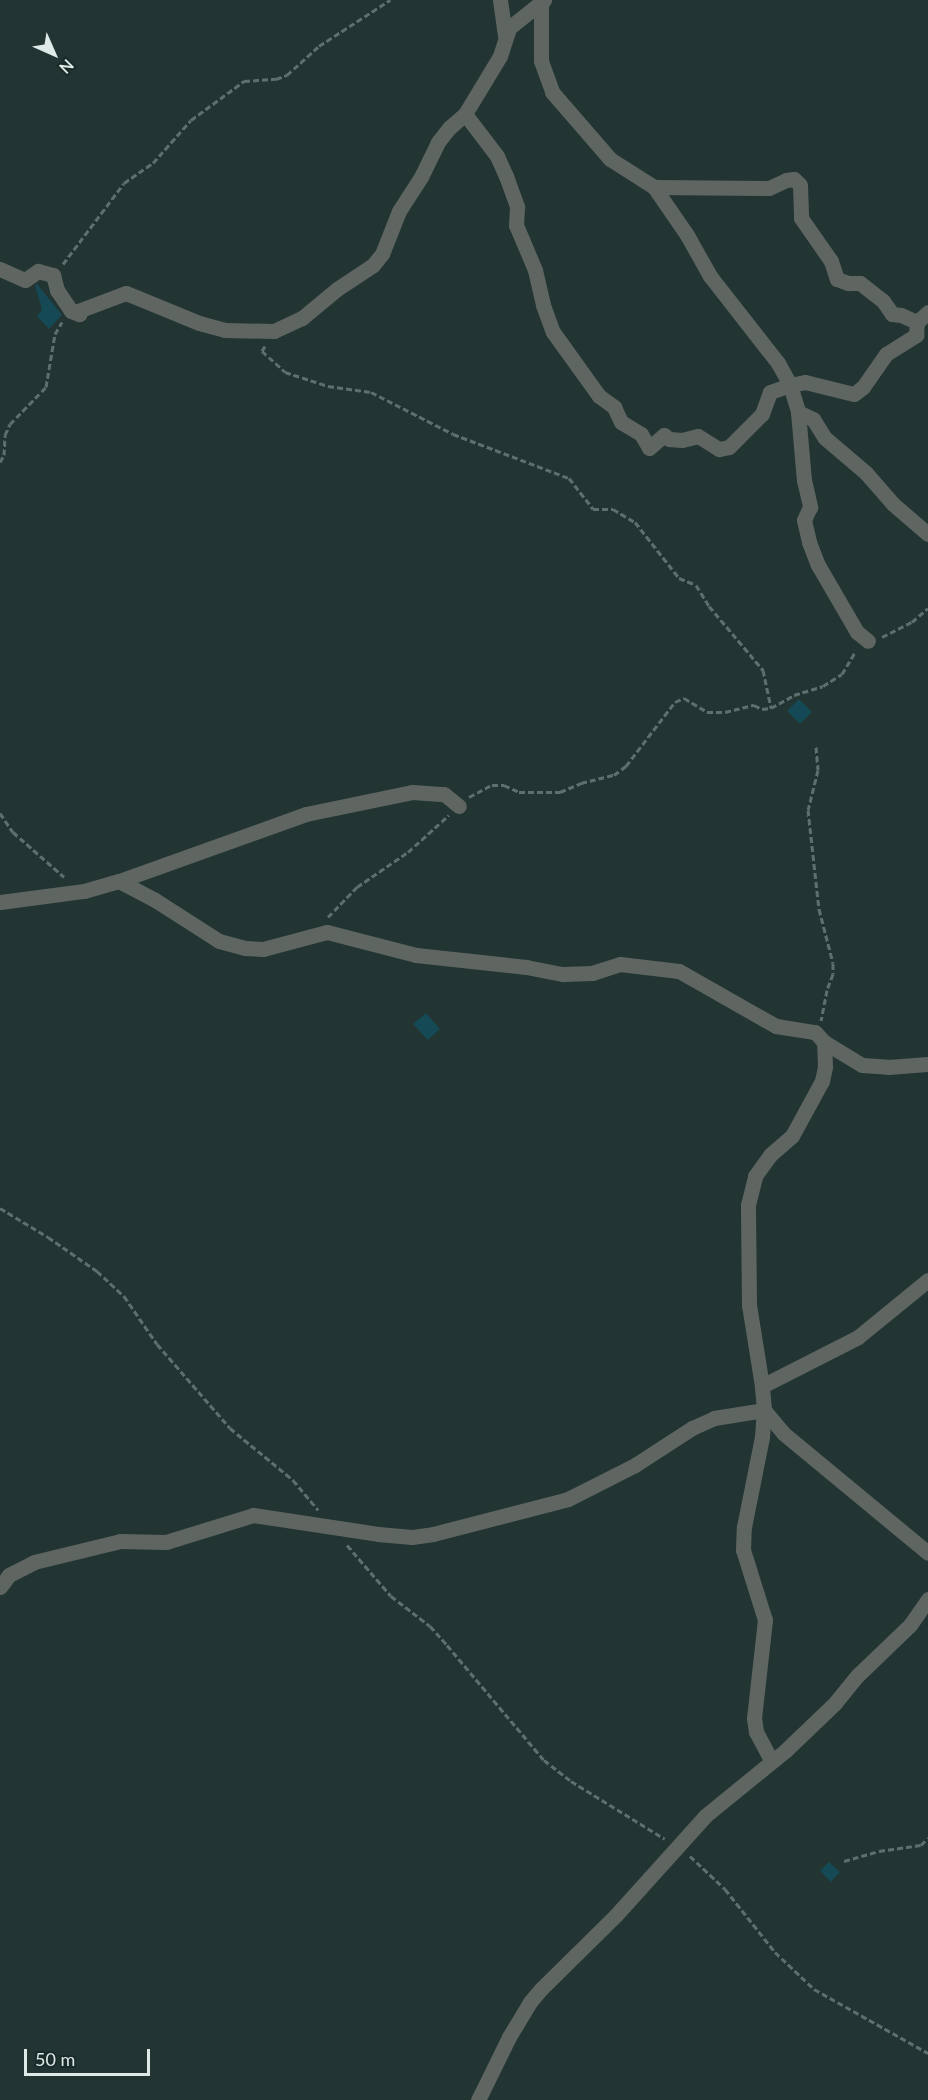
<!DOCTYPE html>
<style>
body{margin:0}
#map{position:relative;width:928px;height:2100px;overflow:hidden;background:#233533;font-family:Lato,sans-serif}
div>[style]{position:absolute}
.building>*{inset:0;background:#154955}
.path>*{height:3px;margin-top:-1.5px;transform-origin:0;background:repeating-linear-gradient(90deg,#5f6f6d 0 6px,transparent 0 9px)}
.minor>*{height:15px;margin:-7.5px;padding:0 7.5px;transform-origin:7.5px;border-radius:7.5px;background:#5f6662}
span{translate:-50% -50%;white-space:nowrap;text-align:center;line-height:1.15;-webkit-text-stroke:6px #192b29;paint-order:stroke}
.north{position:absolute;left:24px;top:24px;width:60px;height:60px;-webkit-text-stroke:4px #192b29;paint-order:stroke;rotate:135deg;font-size:16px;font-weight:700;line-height:24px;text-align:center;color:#dee9e8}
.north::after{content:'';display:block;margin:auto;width:21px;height:27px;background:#dee9e8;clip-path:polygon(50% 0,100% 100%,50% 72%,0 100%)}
.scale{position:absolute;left:24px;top:2049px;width:126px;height:27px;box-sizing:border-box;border:3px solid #dee9e8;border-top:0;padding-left:8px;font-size:18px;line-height:21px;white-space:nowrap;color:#dee9e8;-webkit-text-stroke:4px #192b29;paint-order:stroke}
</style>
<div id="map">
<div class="building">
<div style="clip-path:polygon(37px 284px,62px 315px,49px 329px,37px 316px,42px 310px,35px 285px)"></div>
<div style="clip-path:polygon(799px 699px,812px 712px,800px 724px,787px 711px)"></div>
<div style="clip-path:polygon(426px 1013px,440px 1029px,428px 1040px,413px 1024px)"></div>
<div style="clip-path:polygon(829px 1862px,840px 1872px,831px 1882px,820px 1871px)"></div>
</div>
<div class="path">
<div style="left:63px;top:264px;width:101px;rotate:-53deg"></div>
<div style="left:124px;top:183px;width:35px;rotate:-35deg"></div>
<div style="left:153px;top:163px;width:57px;rotate:-48.5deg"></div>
<div style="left:191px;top:120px;width:66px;rotate:-36.3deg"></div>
<div style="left:244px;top:81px;width:32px;rotate:-4deg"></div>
<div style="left:276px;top:79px;width:12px;rotate:-20deg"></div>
<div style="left:287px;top:75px;width:43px;rotate:-42.2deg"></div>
<div style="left:319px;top:46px;width:85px;rotate:-32.9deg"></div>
<div style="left:265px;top:346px;width:6px;rotate:121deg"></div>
<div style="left:262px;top:351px;width:31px;rotate:42deg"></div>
<div style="left:285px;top:372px;width:45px;rotate:18deg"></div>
<div style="left:328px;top:386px;width:43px;rotate:7.9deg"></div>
<div style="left:371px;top:392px;width:92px;rotate:27.1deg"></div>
<div style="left:453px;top:434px;width:124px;rotate:20.8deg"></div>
<div style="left:569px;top:478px;width:39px;rotate:52deg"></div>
<div style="left:593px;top:509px;width:20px"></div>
<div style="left:613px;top:509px;width:26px;rotate:31deg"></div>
<div style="left:635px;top:522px;width:71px;rotate:51.8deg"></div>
<div style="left:679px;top:578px;width:18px;rotate:22deg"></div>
<div style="left:696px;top:585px;width:25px;rotate:58deg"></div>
<div style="left:709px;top:606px;width:84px;rotate:49.8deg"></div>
<div style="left:763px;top:670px;width:39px;rotate:78deg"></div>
<div style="left:0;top:462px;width:8px;rotate:-60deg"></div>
<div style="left:4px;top:455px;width:20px;rotate:-87deg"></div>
<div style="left:5px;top:435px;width:12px;rotate:-66deg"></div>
<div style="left:10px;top:424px;width:52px;rotate:-45.8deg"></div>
<div style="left:46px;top:387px;width:54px;rotate:-80.4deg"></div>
<div style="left:55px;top:334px;width:14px;rotate:-60deg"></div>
<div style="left:882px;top:637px;width:34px;rotate:-27deg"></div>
<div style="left:912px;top:622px;width:21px;rotate:-41deg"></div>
<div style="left:816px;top:747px;width:23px;rotate:85deg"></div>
<div style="left:818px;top:770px;width:41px;rotate:104deg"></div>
<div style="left:808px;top:810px;width:100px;rotate:83.7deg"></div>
<div style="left:819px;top:909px;width:56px;rotate:75.5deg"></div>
<div style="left:833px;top:963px;width:11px;rotate:90deg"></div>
<div style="left:833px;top:974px;width:17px;rotate:111deg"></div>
<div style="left:827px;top:990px;width:31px;rotate:101deg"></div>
<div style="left:469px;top:797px;width:26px;rotate:-28deg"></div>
<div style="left:492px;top:785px;width:12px"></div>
<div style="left:504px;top:785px;width:17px;rotate:25deg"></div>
<div style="left:519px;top:792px;width:41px"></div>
<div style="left:560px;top:792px;width:23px;rotate:-23deg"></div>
<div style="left:581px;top:783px;width:34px;rotate:-14deg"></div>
<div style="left:614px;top:775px;width:15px;rotate:-37deg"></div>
<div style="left:626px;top:766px;width:81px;rotate:-52.6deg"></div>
<div style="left:675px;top:702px;width:10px;rotate:-24deg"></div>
<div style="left:684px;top:698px;width:27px;rotate:31deg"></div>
<div style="left:707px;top:712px;width:18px"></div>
<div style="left:725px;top:712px;width:30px;rotate:-14deg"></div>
<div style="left:754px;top:705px;width:9px;rotate:27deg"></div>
<div style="left:762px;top:709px;width:9px;rotate:-6deg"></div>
<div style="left:771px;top:708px;width:26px;rotate:-29deg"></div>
<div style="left:794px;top:695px;width:30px;rotate:-17deg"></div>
<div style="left:823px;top:686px;width:22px;rotate:-32deg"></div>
<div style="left:842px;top:674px;width:27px;rotate:-59deg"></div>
<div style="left:0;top:813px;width:23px;rotate:56deg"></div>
<div style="left:13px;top:832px;width:68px;rotate:41.4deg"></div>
<div style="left:328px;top:917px;width:42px;rotate:-46deg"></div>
<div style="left:357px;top:887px;width:62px;rotate:-34.5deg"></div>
<div style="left:408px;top:852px;width:55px;rotate:-42.1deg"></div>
<div style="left:0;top:1208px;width:56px;rotate:31.1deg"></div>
<div style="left:48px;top:1237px;width:60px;rotate:34.8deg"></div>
<div style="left:97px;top:1271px;width:37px;rotate:43deg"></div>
<div style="left:124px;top:1296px;width:58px;rotate:55.5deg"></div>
<div style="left:157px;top:1344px;width:111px;rotate:49deg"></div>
<div style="left:230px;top:1428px;width:82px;rotate:39.5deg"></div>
<div style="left:293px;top:1480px;width:39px;rotate:50deg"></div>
<div style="left:347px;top:1545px;width:67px;rotate:49.2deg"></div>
<div style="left:391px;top:1596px;width:49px;rotate:37.6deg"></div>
<div style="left:430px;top:1626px;width:25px;rotate:48deg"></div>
<div style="left:447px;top:1645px;width:150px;rotate:49.9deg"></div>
<div style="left:544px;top:1760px;width:34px;rotate:38deg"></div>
<div style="left:571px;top:1781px;width:110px;rotate:31.7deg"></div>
<div style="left:690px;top:1856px;width:48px;rotate:43.3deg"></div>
<div style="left:725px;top:1889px;width:80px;rotate:51.6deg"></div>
<div style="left:775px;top:1952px;width:54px;rotate:43.5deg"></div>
<div style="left:814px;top:1989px;width:131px;rotate:29.3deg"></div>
<div style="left:844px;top:1861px;width:36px;rotate:-16deg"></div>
<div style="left:879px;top:1851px;width:42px;rotate:-8.1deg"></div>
<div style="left:921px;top:1845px;width:10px;rotate:-45deg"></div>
</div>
<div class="minor">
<div style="left:500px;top:0;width:35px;rotate:82deg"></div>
<div style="left:541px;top:5px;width:56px;rotate:90deg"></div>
<div style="left:541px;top:61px;width:33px;rotate:70deg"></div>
<div style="left:552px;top:92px;width:89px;rotate:49.1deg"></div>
<div style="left:610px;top:159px;width:52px;rotate:32.5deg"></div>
<div style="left:654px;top:187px;width:58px;rotate:55.5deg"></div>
<div style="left:687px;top:235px;width:47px;rotate:60.7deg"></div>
<div style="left:710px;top:276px;width:110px;rotate:52deg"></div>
<div style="left:778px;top:363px;width:25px;rotate:61deg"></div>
<div style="left:790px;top:385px;width:28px;rotate:73deg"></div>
<div style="left:798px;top:412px;width:68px;rotate:85deg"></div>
<div style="left:804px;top:480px;width:28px;rotate:77deg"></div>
<div style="left:810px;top:507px;width:14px;rotate:115deg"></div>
<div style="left:804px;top:520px;width:23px;rotate:77deg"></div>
<div style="left:809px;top:542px;width:25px;rotate:69deg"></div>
<div style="left:818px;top:565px;width:78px;rotate:59.8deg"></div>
<div style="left:857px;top:632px;width:14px;rotate:39deg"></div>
<div style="left:465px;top:114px;width:53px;rotate:52.7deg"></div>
<div style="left:497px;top:156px;width:22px;rotate:66deg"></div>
<div style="left:506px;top:176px;width:33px;rotate:70deg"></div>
<div style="left:517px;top:207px;width:18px;rotate:93deg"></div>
<div style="left:516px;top:225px;width:49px;rotate:67.1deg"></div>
<div style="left:535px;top:270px;width:36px;rotate:77deg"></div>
<div style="left:543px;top:305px;width:29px;rotate:70deg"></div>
<div style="left:553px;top:332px;width:79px;rotate:54.3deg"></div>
<div style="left:599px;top:396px;width:19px;rotate:36deg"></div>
<div style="left:614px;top:407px;width:17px;rotate:65deg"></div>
<div style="left:621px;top:422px;width:23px;rotate:31deg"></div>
<div style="left:641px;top:434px;width:16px;rotate:60deg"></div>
<div style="left:649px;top:448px;width:20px;rotate:-41deg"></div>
<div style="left:664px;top:435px;width:6px;rotate:39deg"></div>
<div style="left:669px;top:439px;width:13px;rotate:4deg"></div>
<div style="left:682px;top:440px;width:16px;rotate:-14deg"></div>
<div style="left:698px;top:436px;width:25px;rotate:32deg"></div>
<div style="left:719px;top:449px;width:10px;rotate:-11deg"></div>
<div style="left:729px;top:447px;width:47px;rotate:-45deg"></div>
<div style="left:762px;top:414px;width:23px;rotate:-70deg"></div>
<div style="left:770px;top:392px;width:21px;rotate:-19deg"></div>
<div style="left:790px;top:385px;width:15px;rotate:-11deg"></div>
<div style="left:805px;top:382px;width:50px;rotate:13.8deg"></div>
<div style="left:854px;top:394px;width:11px;rotate:-38deg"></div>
<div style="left:863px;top:387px;width:40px;rotate:-55.1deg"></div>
<div style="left:886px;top:354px;width:36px;rotate:-32deg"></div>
<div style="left:916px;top:335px;width:13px;rotate:-86deg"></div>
<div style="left:654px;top:187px;width:115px;rotate:0.5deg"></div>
<div style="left:769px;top:188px;width:19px;rotate:-25deg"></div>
<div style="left:786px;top:180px;width:8px;rotate:-7deg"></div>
<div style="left:794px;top:179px;width:8px;rotate:45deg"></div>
<div style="left:800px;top:185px;width:33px;rotate:88deg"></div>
<div style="left:801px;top:218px;width:52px;rotate:55.1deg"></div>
<div style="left:831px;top:261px;width:19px;rotate:72deg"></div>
<div style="left:837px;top:279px;width:12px;rotate:20deg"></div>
<div style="left:848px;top:283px;width:12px"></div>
<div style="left:860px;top:283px;width:29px;rotate:38deg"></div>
<div style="left:883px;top:301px;width:16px;rotate:55deg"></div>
<div style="left:892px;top:314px;width:9px;rotate:6deg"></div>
<div style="left:901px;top:315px;width:17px;rotate:24deg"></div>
<div style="left:917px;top:322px;width:15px;rotate:-42deg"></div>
<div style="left:0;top:269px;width:27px;rotate:24deg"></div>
<div style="left:25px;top:280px;width:16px;rotate:-35deg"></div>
<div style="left:38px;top:271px;width:16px;rotate:15deg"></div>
<div style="left:53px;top:275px;width:16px;rotate:75deg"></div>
<div style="left:57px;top:290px;width:25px;rotate:56deg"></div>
<div style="left:71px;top:311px;width:9px;rotate:21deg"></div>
<div style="left:79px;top:314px;width:3px;rotate:-108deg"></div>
<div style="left:78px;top:311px;width:51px;rotate:-20.6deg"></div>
<div style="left:126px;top:293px;width:79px;rotate:22.3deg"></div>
<div style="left:199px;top:323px;width:27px;rotate:15deg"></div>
<div style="left:225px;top:330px;width:49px;rotate:1.2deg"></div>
<div style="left:274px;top:331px;width:31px;rotate:-25deg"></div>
<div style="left:302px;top:318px;width:45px;rotate:-39.6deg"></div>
<div style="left:337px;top:289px;width:43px;rotate:-33.7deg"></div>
<div style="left:373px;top:265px;width:14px;rotate:-51deg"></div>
<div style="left:382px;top:254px;width:46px;rotate:-68.4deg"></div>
<div style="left:399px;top:211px;width:40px;rotate:-57.1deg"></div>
<div style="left:421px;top:177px;width:39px;rotate:-64deg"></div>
<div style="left:438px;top:142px;width:18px;rotate:-52deg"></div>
<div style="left:449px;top:128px;width:21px;rotate:-41deg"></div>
<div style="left:465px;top:114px;width:68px;rotate:-58.9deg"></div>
<div style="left:500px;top:56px;width:29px;rotate:-72deg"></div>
<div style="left:509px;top:28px;width:45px;rotate:-38.7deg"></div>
<div style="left:798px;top:412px;width:17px;rotate:25deg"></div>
<div style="left:813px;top:419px;width:22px;rotate:58deg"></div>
<div style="left:825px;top:438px;width:54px;rotate:40.5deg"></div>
<div style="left:866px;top:473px;width:41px;rotate:48.9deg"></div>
<div style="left:893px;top:504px;width:46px;rotate:40.6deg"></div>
<div style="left:119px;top:881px;width:199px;rotate:-19.7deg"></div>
<div style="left:306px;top:814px;width:108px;rotate:-11.7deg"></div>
<div style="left:412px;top:792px;width:32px;rotate:4deg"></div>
<div style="left:444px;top:794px;width:19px;rotate:39deg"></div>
<div style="left:0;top:902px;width:85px;rotate:-7.5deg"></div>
<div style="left:84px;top:891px;width:36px;rotate:-16deg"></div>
<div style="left:119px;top:881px;width:41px;rotate:27.8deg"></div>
<div style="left:155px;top:900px;width:76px;rotate:32.6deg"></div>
<div style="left:219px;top:941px;width:27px;rotate:15deg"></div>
<div style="left:245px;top:948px;width:18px;rotate:3deg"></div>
<div style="left:263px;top:949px;width:66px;rotate:-14.9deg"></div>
<div style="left:327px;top:932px;width:92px;rotate:14.5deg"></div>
<div style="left:416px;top:955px;width:111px;rotate:6.2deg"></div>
<div style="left:526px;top:967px;width:38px;rotate:11deg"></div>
<div style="left:563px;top:974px;width:29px;rotate:-2deg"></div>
<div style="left:592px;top:973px;width:29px;rotate:-18deg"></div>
<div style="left:620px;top:964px;width:59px;rotate:6.8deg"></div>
<div style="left:679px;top:971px;width:112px;rotate:29.6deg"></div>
<div style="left:776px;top:1026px;width:39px;rotate:9deg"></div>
<div style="left:815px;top:1032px;width:13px;rotate:48deg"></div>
<div style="left:824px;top:1042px;width:44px;rotate:31.2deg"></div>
<div style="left:862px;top:1065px;width:26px;rotate:4deg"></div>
<div style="left:888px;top:1067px;width:40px;rotate:-4.3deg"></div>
<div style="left:762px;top:1386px;width:82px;rotate:-99.1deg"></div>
<div style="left:749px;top:1305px;width:100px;rotate:-90.6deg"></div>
<div style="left:748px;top:1205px;width:30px;rotate:-76deg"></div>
<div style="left:755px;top:1176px;width:26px;rotate:-54deg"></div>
<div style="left:770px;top:1155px;width:29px;rotate:-41deg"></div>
<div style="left:792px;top:1136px;width:63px;rotate:-61.4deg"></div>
<div style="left:822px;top:1081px;width:14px;rotate:-78deg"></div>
<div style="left:825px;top:1067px;width:25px;rotate:-92deg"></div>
<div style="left:0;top:1587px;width:15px;rotate:-53deg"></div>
<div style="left:9px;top:1575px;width:28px;rotate:-27deg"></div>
<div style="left:34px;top:1562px;width:89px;rotate:-13.7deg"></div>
<div style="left:120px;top:1541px;width:46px;rotate:1.2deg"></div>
<div style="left:166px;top:1542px;width:91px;rotate:-17.2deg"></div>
<div style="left:253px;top:1515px;width:126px;rotate:8.6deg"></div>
<div style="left:378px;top:1534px;width:34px;rotate:5deg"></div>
<div style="left:412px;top:1537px;width:21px;rotate:-8deg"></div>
<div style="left:433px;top:1534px;width:139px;rotate:-14.5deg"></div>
<div style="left:568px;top:1499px;width:75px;rotate:-26.9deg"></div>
<div style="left:635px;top:1465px;width:68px;rotate:-33deg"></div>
<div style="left:692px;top:1428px;width:24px;rotate:-24deg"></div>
<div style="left:714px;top:1418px;width:51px;rotate:-9.1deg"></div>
<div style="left:764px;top:1410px;width:30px;rotate:50deg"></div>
<div style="left:783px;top:1433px;width:188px;rotate:39.6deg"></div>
<div style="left:771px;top:1760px;width:32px;rotate:-118deg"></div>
<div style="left:756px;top:1732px;width:14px;rotate:-98deg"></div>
<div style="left:754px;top:1718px;width:99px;rotate:-83.6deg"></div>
<div style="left:765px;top:1620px;width:73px;rotate:-107.4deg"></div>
<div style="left:743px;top:1550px;width:23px;rotate:-88deg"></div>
<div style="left:744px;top:1527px;width:92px;rotate:-78.7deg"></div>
<div style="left:762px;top:1437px;width:27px;rotate:-86deg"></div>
<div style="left:764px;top:1410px;width:24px;rotate:-95deg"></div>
<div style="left:762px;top:1386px;width:108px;rotate:-27deg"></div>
<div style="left:858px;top:1337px;width:90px;rotate:-39.2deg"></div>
<div style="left:478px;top:2100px;width:70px;rotate:-63.8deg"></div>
<div style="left:509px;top:2037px;width:41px;rotate:-59deg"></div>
<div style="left:530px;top:2002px;width:17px;rotate:-50deg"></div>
<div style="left:541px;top:1989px;width:105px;rotate:-44.6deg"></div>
<div style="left:616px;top:1915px;width:133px;rotate:-48deg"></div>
<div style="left:705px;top:1816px;width:103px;rotate:-39.1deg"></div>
<div style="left:785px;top:1751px;width:69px;rotate:-43.8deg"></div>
<div style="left:835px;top:1703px;width:36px;rotate:-51deg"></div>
<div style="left:858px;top:1675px;width:72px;rotate:-43.9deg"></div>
<div style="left:910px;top:1625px;width:32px;rotate:-55deg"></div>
</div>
<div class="north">N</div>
<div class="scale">50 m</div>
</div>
